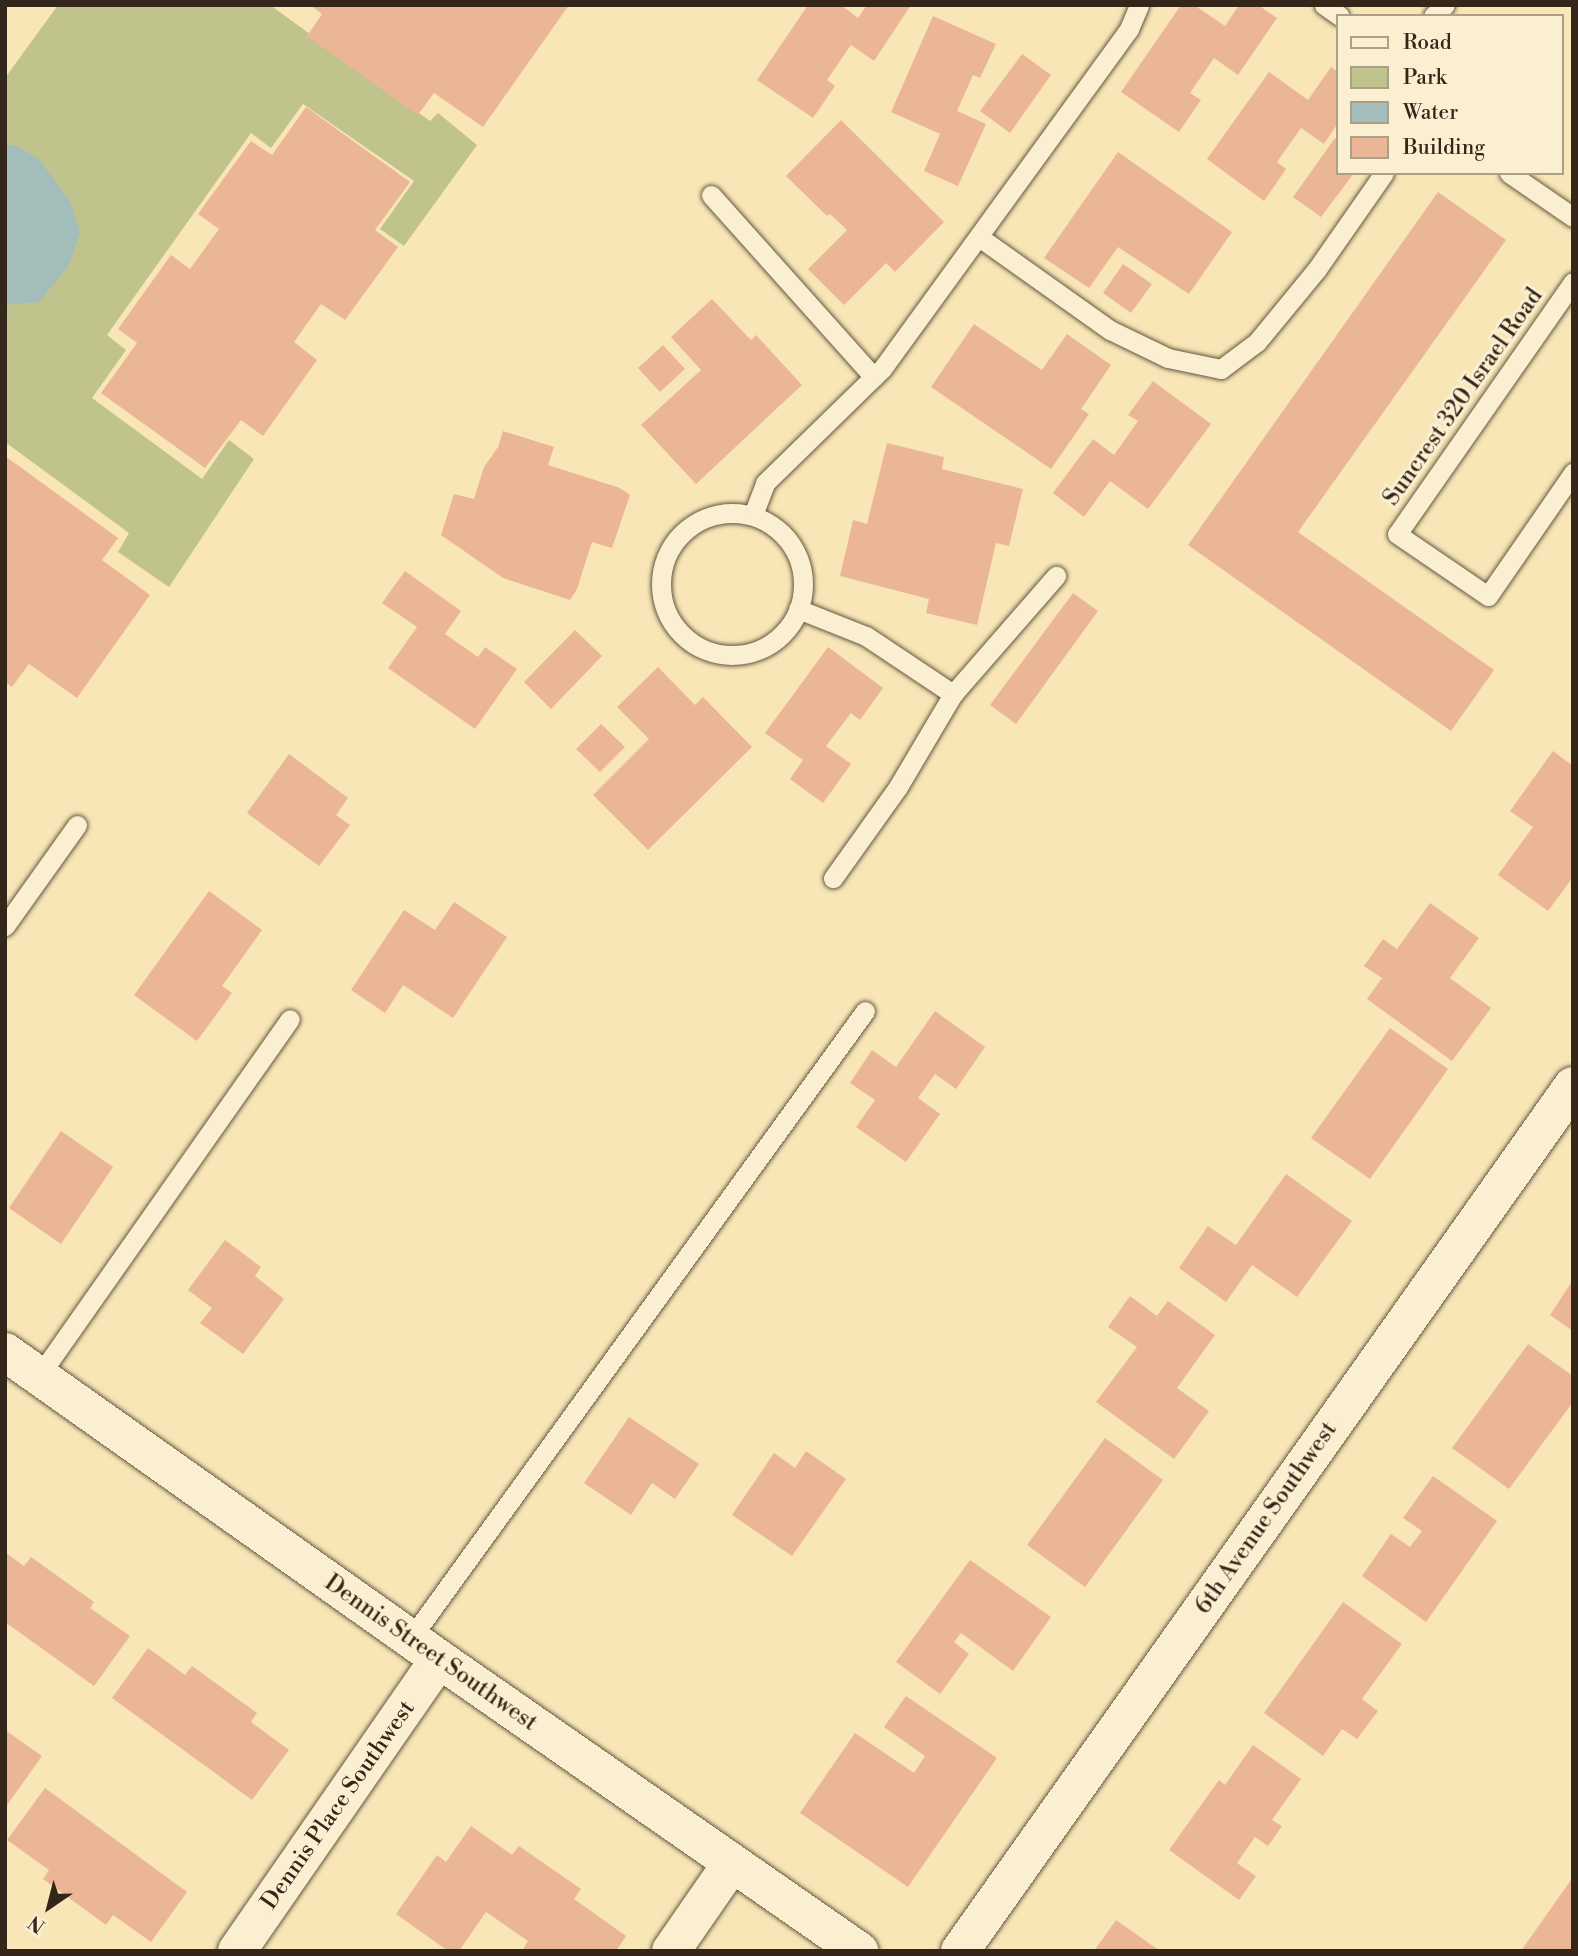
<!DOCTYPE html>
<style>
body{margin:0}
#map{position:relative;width:1578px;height:1956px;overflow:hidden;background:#f8e6b6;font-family:"Libre Bodoni",serif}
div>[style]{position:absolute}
.green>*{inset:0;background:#c0c48c}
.water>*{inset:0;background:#a3bdba}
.building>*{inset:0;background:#ebb696}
.roads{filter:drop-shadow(0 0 2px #655741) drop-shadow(0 0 2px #655741)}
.service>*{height:19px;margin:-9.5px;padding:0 9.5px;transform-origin:9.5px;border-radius:9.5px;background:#faefd0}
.service>.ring{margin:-9.5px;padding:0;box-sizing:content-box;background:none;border:19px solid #faefd0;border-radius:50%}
.minor>*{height:38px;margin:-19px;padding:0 19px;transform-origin:19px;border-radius:19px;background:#faefd0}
.tertiary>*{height:38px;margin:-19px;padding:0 19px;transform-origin:19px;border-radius:19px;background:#faefd0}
span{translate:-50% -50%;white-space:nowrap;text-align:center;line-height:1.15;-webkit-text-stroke:6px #faefd0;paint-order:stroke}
.street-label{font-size:23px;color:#34271a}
.frame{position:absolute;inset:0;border:7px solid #34271a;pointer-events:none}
.legend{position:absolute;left:1336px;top:14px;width:228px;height:161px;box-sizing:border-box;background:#faefd0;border:2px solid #ab9f87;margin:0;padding:9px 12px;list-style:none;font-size:21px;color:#34271a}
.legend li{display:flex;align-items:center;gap:14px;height:35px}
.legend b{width:35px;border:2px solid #ab9f87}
.north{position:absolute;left:14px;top:1872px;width:70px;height:70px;-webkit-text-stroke:5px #faefd0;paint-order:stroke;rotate:215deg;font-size:19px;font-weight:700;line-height:28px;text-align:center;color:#34271a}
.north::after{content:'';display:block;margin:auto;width:24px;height:32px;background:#34271a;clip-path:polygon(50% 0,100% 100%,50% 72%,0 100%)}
</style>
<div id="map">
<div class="green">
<div style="clip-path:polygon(58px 5px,270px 5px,430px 121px,438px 113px,477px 145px,404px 246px,380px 229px,414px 181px,303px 104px,271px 148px,251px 133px,107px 335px,126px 350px,92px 398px,202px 479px,229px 440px,254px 459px,169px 587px,118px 552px,129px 533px,5px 442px,5px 78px)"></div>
</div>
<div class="water">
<div style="clip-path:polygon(5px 145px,17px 146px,38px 158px,70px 201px,80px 233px,68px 267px,39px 302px,5px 305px)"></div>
</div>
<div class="building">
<div style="clip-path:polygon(310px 5px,569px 5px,483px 127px,434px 93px,418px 115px,307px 36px,322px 14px)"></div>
<div style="clip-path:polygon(808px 5px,841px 5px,858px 18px,867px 5px,911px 5px,874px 61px,851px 45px,827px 80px,835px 86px,813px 118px,757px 80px)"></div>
<div style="clip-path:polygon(1181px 5px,1194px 5px,1225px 26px,1239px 5px,1258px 5px,1277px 18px,1238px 75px,1214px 58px,1190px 93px,1201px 100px,1179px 132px,1121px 92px)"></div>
<div style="clip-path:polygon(933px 16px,996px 44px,980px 78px,973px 75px,957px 111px,986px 124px,958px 186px,924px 171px,940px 134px,891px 112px)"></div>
<div style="clip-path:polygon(1022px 54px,1051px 75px,1010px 133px,980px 111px)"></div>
<div style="clip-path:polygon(1331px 67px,1338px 72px,1338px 123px,1324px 144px,1301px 128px,1277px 162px,1286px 169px,1264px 201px,1207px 159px,1269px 72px,1308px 100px)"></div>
<div style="clip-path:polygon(306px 107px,410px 182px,375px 230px,398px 247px,345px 320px,321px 304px,294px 342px,317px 360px,263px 436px,241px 420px,205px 468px,101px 393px,137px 343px,118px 329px,171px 255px,190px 269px,219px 229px,198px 214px,251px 141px,272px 155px)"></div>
<div style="clip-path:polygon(841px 120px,944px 222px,895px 272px,886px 263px,844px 305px,808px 269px,847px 230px,830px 214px,827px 216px,786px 176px)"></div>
<div style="clip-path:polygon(1335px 138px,1338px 141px,1338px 173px,1354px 173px,1321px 217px,1293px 197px)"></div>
<div style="clip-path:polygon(1118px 152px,1232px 232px,1189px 294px,1118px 247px,1089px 288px,1044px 258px)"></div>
<div style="clip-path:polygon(1438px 192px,1506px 240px,1298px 532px,1494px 670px,1451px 731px,1188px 545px)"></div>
<div style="clip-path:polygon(1123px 264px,1152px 284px,1131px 313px,1103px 293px)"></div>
<div style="clip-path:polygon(712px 299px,751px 340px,756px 335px,802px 385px,696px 484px,641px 425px,701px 370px,671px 337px)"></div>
<div style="clip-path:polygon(974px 324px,1042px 370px,1067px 334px,1111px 365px,1081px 409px,1089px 414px,1051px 469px,931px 387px)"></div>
<div style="clip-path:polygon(663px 345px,685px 369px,660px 392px,638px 368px)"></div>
<div style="clip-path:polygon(1153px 381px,1211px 424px,1148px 509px,1110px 481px,1084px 517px,1053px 493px,1093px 439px,1114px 455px,1138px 421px,1128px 415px)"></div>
<div style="clip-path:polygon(503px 431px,554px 447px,548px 465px,620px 488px,630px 495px,612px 548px,592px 542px,577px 589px,570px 600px,503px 578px,441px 535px,454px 494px,474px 499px,484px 467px,498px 447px)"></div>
<div style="clip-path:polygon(887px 443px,944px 457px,942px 469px,1023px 489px,1009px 546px,996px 543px,977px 625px,926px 613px,929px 599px,840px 576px,853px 520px,867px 524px)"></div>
<div style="clip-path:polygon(5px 456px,118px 538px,102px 560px,150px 595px,77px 698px,29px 664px,12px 687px,5px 682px)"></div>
<div style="clip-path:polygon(405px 571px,461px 611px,445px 634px,478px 657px,485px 647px,517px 669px,475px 729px,388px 668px,417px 627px,382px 603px)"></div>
<div style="clip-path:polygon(1073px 593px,1098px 611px,1016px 724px,990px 705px)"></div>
<div style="clip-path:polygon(575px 630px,602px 656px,551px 709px,524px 682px)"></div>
<div style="clip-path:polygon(828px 647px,883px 688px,860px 720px,851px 713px,826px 746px,851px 764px,823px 803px,790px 779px,803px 760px,765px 733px)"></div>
<div style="clip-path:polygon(658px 667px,695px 705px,703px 697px,752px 747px,648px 850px,593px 795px,649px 739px,617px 707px)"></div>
<div style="clip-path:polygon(601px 724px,625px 747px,600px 772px,576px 749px)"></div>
<div style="clip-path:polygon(1553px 751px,1573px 766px,1573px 877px,1548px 911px,1498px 875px,1533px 827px,1510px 811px)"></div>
<div style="clip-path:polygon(289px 754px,348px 798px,336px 815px,350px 825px,319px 866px,247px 813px)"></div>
<div style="clip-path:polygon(209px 891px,262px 930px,222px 986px,232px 993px,197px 1041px,134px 995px)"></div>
<div style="clip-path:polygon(454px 902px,507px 937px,453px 1018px,403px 985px,385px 1013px,351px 990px,404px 910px,435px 930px)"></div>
<div style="clip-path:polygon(1430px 903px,1479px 938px,1450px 978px,1491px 1008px,1452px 1061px,1367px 999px,1382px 978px,1364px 966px,1383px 939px,1397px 949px)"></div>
<div style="clip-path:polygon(935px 1011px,985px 1047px,956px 1089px,935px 1074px,918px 1098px,940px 1114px,906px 1162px,856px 1127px,875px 1100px,850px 1083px,872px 1050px,896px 1067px)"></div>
<div style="clip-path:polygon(1390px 1028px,1448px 1069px,1370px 1179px,1311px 1138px)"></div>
<div style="clip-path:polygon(61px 1131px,113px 1167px,61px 1244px,9px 1208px)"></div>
<div style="clip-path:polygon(1286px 1174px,1352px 1221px,1297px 1297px,1252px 1265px,1226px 1302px,1179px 1268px,1208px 1226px,1236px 1245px)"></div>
<div style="clip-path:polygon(225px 1240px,261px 1267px,255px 1276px,284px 1299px,243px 1354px,200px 1323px,212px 1308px,188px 1290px)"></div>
<div style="clip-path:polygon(1573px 1280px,1573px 1331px,1550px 1315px)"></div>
<div style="clip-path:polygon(1130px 1296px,1157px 1316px,1168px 1301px,1215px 1335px,1177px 1388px,1209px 1411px,1174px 1459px,1096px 1402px,1137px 1347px,1108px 1327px)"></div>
<div style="clip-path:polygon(1528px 1344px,1573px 1376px,1573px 1402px,1509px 1489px,1452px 1448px)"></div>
<div style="clip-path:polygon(629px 1417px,699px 1464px,675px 1499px,652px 1483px,631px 1515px,584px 1483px)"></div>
<div style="clip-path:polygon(1105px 1438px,1163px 1480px,1085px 1587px,1027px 1545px)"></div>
<div style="clip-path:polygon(806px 1451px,846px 1479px,792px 1556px,732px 1515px,774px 1453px,795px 1468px)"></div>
<div style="clip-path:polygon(1433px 1476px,1497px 1521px,1426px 1622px,1362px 1576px,1391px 1534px,1410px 1547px,1422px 1531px,1403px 1518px)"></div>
<div style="clip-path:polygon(5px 1552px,24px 1566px,31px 1557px,94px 1602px,90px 1608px,130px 1636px,94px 1686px,5px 1622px)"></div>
<div style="clip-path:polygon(970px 1560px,1051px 1617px,1013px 1671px,961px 1633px,954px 1642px,969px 1654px,940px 1694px,896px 1662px)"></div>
<div style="clip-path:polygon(1343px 1602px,1402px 1644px,1362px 1699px,1378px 1711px,1357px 1739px,1342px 1729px,1323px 1756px,1264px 1713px)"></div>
<div style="clip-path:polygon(148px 1648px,185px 1675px,192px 1666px,257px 1713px,251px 1722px,289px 1750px,252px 1800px,112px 1698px)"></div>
<div style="clip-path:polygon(906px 1696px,997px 1758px,908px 1887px,800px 1813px,855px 1733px,914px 1773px,925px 1756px,884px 1727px)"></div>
<div style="clip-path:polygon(5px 1730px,42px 1756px,5px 1808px)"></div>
<div style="clip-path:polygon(1253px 1745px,1301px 1779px,1272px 1820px,1282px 1826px,1268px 1846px,1255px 1837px,1237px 1863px,1256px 1876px,1239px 1900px,1169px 1850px,1219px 1780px,1225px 1785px)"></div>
<div style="clip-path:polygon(45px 1788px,187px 1892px,151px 1942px,113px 1915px,106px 1925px,43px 1879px,49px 1870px,7px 1840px)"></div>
<div style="clip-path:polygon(471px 1826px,512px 1855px,519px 1846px,581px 1889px,574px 1899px,626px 1936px,616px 1951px,522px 1951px,528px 1941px,486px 1912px,459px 1951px,448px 1951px,396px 1914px,437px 1855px,446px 1862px)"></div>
<div style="clip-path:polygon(1573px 1877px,1573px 1951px,1521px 1951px)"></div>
<div style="clip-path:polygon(1116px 1920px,1160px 1951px,1094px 1951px)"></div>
</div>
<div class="roads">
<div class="service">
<div style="left:1324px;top:5px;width:19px;rotate:35deg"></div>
<div style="left:1433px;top:16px;width:16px;rotate:-43deg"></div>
<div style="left:1509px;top:173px;width:78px;rotate:34.5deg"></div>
<div style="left:711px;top:195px;width:244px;rotate:48.2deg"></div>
<div style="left:979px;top:237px;width:161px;rotate:35.4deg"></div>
<div style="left:1110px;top:330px;width:64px;rotate:25.8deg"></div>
<div style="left:1168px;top:358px;width:54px;rotate:11.7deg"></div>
<div style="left:1221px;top:369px;width:45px;rotate:-36.9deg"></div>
<div style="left:1257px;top:342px;width:94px;rotate:-50.6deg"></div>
<div style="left:1317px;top:269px;width:117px;rotate:-55.1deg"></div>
<div style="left:1573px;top:282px;width:307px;rotate:124.9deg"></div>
<div style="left:1397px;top:534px;width:110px;rotate:34.3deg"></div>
<div style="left:1488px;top:596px;width:150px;rotate:-55.4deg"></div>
<div class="ring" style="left:661px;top:513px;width:123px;height:123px"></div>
<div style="left:753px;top:515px;width:34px;rotate:-69deg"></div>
<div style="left:765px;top:483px;width:163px;rotate:-44.3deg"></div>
<div style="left:882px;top:369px;width:420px;rotate:-54deg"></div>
<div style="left:1129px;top:29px;width:26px;rotate:-67deg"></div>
<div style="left:798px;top:609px;width:73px;rotate:21.7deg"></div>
<div style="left:866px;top:636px;width:105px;rotate:33.7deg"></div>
<div style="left:953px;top:694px;width:108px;rotate:120.6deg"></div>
<div style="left:898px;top:787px;width:112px;rotate:125.5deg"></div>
<div style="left:953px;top:694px;width:157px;rotate:-48.9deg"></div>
<div style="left:5px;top:926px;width:124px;rotate:-54.5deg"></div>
<div style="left:39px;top:1376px;width:436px;rotate:-54.9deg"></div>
<div style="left:411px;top:1638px;width:774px;rotate:-54.09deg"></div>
</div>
<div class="minor">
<div style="left:237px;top:1951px;width:355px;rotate:-55.3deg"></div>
<div style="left:671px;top:1951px;width:107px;rotate:-55.3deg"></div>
</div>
<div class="tertiary">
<div style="left:5px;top:1352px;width:532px;rotate:35.27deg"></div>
<div style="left:439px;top:1659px;width:512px;rotate:34.81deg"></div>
<div style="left:960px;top:1951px;width:1060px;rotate:-54.68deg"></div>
</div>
</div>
<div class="street-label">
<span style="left:1463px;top:397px;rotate:-55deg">Suncrest 320 Israel Road</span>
<span style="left:1266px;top:1518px;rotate:-55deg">6th Avenue Southwest</span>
<span style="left:431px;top:1653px;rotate:35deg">Dennis Street Southwest</span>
<span style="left:338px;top:1805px;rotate:-55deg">Dennis Place Southwest</span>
</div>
<div class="frame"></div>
<ul class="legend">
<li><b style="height:9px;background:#faefd0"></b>Road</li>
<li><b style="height:19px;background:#c0c48c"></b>Park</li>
<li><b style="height:19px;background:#a3bdba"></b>Water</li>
<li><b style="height:19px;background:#ebb696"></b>Building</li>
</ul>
<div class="north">N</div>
</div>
